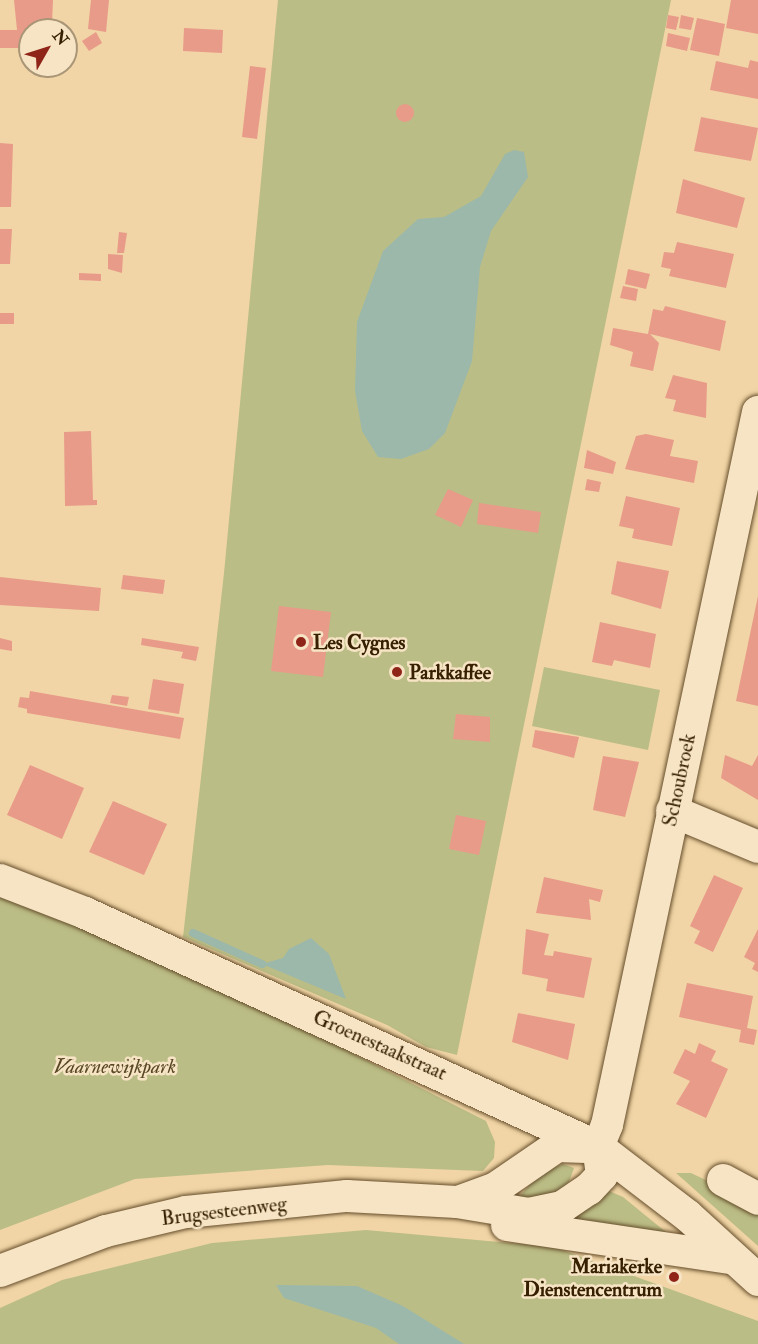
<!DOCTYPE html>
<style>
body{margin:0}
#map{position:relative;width:758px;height:1344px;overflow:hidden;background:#f1d5a6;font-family:"IM FELL Double Pica",serif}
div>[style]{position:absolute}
.green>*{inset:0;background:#bbbd86}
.water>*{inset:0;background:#9bb8aa}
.stream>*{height:8px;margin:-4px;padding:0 4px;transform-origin:4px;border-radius:4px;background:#9bb8aa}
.building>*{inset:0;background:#e89b89}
.round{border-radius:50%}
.roads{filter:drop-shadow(0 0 2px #654d2a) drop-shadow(0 0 2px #654d2a)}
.minor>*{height:32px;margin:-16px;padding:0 16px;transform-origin:16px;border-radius:16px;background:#f6e4c5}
.dots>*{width:16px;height:16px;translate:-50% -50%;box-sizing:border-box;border:3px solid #f6e4c5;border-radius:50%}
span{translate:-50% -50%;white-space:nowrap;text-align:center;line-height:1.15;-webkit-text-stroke:5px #f6e4c5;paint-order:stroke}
.poi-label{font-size:20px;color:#362001;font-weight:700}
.left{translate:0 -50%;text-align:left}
.right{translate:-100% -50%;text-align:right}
.street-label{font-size:20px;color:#362001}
.park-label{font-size:20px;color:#574722;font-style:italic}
.north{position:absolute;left:18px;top:18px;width:60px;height:60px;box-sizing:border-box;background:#f6e4c5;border:2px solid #a99677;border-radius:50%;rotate:51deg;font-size:16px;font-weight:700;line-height:24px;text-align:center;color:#362001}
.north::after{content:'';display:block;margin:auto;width:21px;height:27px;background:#8f2418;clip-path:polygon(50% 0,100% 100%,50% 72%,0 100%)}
</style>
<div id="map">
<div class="green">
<div style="clip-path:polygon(278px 0,671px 0,457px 1055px,426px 1047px,387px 1025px,183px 937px,224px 573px)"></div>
<div style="clip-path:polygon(544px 667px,660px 690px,648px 750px,532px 726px)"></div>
<div style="clip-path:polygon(0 896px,206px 979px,486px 1121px,495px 1142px,494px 1158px,483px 1171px,328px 1165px,135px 1179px,0 1230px)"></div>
<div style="clip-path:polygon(563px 1164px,574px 1168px,569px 1182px,556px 1193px,513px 1204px,539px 1174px)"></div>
<div style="clip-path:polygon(676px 1173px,691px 1173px,758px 1205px,758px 1246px)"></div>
<div style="clip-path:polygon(609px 1191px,623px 1197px,678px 1242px,563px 1229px,592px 1195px)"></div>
<div style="clip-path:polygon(366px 1230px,554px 1247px,758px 1321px,758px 1344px,0 1344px,0 1308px,62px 1280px,212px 1243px)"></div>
</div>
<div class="water">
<div style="clip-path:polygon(514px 150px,524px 152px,528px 177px,491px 231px,480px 267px,472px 361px,445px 433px,429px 449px,401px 459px,378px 457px,362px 431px,355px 391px,357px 322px,383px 251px,418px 219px,444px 217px,481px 196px,505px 154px)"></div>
<div style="clip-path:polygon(311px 938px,329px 954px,346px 999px,262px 964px,283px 958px,289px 949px)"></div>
<div style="clip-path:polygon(276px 1285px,357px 1286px,403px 1306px,464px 1344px,399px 1344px,376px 1328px,284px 1298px)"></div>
</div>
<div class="stream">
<div style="left:193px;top:933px;width:76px;rotate:24.2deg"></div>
</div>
<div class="building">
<div style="clip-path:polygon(14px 0,53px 0,52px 24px,34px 22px,30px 48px,0 48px,0 30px,17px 30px)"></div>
<div style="clip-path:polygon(91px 0,109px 0,106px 32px,88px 29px)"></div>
<div style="clip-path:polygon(731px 0,758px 0,758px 34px,726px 28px)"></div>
<div style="clip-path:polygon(668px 15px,679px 17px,676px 30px,666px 28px)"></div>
<div style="clip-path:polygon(681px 15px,694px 18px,691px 30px,679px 28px)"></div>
<div style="clip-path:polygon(697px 18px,725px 24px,719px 56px,690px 50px)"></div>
<div style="clip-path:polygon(184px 28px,223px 30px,222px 53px,183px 51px)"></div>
<div style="clip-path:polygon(96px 32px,102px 43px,89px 51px,82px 41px)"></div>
<div style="clip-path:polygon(668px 33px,690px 38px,687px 51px,666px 46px)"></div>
<div style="clip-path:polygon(750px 60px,758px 62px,758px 99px,710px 90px,716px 61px,748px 68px)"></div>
<div style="clip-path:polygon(250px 66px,266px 68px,257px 139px,242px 137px)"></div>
<div class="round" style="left:396px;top:104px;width:18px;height:18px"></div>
<div style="clip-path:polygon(701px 117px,758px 128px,751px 161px,694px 151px)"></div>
<div style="clip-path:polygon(0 143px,13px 144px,11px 207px,0 207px)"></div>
<div style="clip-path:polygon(683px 179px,745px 198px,737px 228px,676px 213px)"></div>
<div style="clip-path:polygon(0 229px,12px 229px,10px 264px,0 264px)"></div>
<div style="clip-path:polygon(119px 232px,127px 233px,124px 253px,117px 253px)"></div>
<div style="clip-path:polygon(677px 242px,734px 254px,726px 288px,669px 276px,671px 269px,661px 267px,664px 252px,674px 253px)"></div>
<div style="clip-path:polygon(108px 254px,123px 255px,122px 273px,108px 269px)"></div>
<div style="clip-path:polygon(628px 269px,650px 274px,646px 289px,625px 284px)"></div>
<div style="clip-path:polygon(79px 273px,101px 274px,101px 281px,79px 280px)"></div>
<div style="clip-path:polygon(623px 286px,638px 289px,636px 301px,620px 298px)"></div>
<div style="clip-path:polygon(665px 306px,726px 321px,720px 351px,650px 334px,659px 343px,653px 371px,630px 366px,633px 352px,610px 345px,613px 328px,648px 334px,653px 309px,663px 311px)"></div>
<div style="clip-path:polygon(0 313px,14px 313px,14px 324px,0 324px)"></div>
<div style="clip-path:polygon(673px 375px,707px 383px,706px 418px,673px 411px,676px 400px,665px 398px)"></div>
<div style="clip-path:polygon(91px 431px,93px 500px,97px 500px,97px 505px,65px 506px,64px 432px)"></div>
<div style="clip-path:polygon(646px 434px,674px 440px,670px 456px,698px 461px,694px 483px,625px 469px,636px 436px)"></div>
<div style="clip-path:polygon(587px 450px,616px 462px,613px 474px,584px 468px)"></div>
<div style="clip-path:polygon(587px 479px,601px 482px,599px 492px,585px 490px)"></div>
<div style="clip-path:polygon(448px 489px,473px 500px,461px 527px,435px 515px)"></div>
<div style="clip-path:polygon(626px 496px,680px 508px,672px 546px,632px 538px,634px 529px,619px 526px)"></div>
<div style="clip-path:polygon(479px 503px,541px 512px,538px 533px,477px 524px)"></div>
<div style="clip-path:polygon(617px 561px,669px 571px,661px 609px,611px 594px)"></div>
<div style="clip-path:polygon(123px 575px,165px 580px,163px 594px,121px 589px)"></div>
<div style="clip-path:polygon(0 577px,101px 588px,99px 611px,0 605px)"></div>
<div style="clip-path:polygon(758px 596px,758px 706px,736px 701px)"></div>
<div style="clip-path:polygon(279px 606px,331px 612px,323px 677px,271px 671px)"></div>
<div style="clip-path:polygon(600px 622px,656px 634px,650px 668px,614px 660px,612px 666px,592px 662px)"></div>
<div style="clip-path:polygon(0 638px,12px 641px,12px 651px,0 649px)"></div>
<div style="clip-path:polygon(142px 638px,199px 647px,196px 661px,181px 658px,183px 652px,141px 645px)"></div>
<div style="clip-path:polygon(153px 679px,184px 684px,179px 714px,148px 709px)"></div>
<div style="clip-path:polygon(30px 691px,184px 718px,180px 739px,27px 713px,27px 709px,18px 707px,20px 697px,29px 698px)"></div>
<div style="clip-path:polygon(112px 695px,129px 697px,127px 706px,110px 703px)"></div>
<div style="clip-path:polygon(456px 714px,490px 717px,490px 742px,453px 739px)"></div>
<div style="clip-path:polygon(535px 730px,579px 737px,574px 758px,532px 747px)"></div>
<div style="clip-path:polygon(725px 755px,752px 766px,758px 755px,758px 800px,721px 778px)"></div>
<div style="clip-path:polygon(603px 756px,639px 762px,625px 817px,593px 810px)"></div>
<div style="clip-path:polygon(30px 765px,84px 788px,62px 839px,7px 815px)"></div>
<div style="clip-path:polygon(113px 801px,167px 824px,144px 875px,89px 852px)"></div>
<div style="clip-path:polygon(456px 815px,486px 821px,479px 855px,449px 849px)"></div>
<div style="clip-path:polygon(714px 875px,743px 888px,713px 952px,694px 943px,700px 931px,690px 926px)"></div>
<div style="clip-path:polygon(544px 877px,603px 890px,600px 902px,589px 899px,591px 920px,536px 913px)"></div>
<div style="clip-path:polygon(526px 929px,549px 934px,544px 955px,553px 956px,554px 951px,592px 958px,584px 998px,546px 991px,548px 979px,522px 974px)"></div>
<div style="clip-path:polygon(758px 929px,758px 972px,752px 969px,755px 963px,744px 957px)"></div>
<div style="clip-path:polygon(687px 983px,753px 996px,747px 1028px,757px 1030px,754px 1045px,739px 1042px,741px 1030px,679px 1017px)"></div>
<div style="clip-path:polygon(518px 1013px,575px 1024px,568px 1060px,512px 1042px)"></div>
<div style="clip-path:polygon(699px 1043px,716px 1051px,711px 1061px,728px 1069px,706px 1118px,676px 1104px,690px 1081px,673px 1073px,685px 1049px,695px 1054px)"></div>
</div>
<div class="roads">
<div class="minor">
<div style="left:672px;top:811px;width:93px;rotate:22.7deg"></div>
<div style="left:0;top:880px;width:91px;rotate:21.2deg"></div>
<div style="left:85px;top:913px;width:564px;rotate:24.52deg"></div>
<div style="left:598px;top:1147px;width:113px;rotate:37.5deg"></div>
<div style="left:688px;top:1216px;width:95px;rotate:42.4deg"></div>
<div style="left:598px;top:1147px;width:24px;rotate:-68deg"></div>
<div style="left:607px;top:1125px;width:729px;rotate:-78.04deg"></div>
<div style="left:723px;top:1180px;width:40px;rotate:28deg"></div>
<div style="left:458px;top:1202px;width:40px;rotate:-20.2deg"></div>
<div style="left:496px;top:1188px;width:74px;rotate:-34.5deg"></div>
<div style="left:557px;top:1146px;width:36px;rotate:2deg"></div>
<div style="left:507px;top:1225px;width:226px;rotate:8.4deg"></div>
<div style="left:0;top:1271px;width:113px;rotate:-20.7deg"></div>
<div style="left:106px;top:1231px;width:82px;rotate:-13.4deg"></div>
<div style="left:186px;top:1212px;width:162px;rotate:-5.7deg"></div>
<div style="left:347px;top:1196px;width:110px;rotate:3.1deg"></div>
<div style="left:457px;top:1202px;width:73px;rotate:9.5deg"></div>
<div style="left:529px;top:1214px;width:34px;rotate:-12deg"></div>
<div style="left:562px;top:1207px;width:32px;rotate:-34deg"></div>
<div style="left:589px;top:1189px;width:19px;rotate:-47deg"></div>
<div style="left:602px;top:1175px;width:28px;rotate:-98deg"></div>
</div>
</div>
<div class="dots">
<div style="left:301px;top:642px;background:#8f2418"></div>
<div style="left:397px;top:672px;background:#8f2418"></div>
<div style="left:674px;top:1277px;background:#8f2418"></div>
</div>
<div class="poi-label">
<span class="left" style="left:313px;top:642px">Les Cygnes</span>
<span class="left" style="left:409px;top:672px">Parkkaffee</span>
<span class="right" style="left:662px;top:1278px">Mariakerke<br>Dienstencentrum</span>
</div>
<div class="street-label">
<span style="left:679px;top:780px;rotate:-78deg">Schoubroek</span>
<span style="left:380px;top:1045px;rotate:24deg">Groenestaakstraat</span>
<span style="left:224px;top:1211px;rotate:-7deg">Brugsesteenweg</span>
</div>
<div class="park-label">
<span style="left:115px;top:1066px">Vaarnewijkpark</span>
</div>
<div class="north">N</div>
</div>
